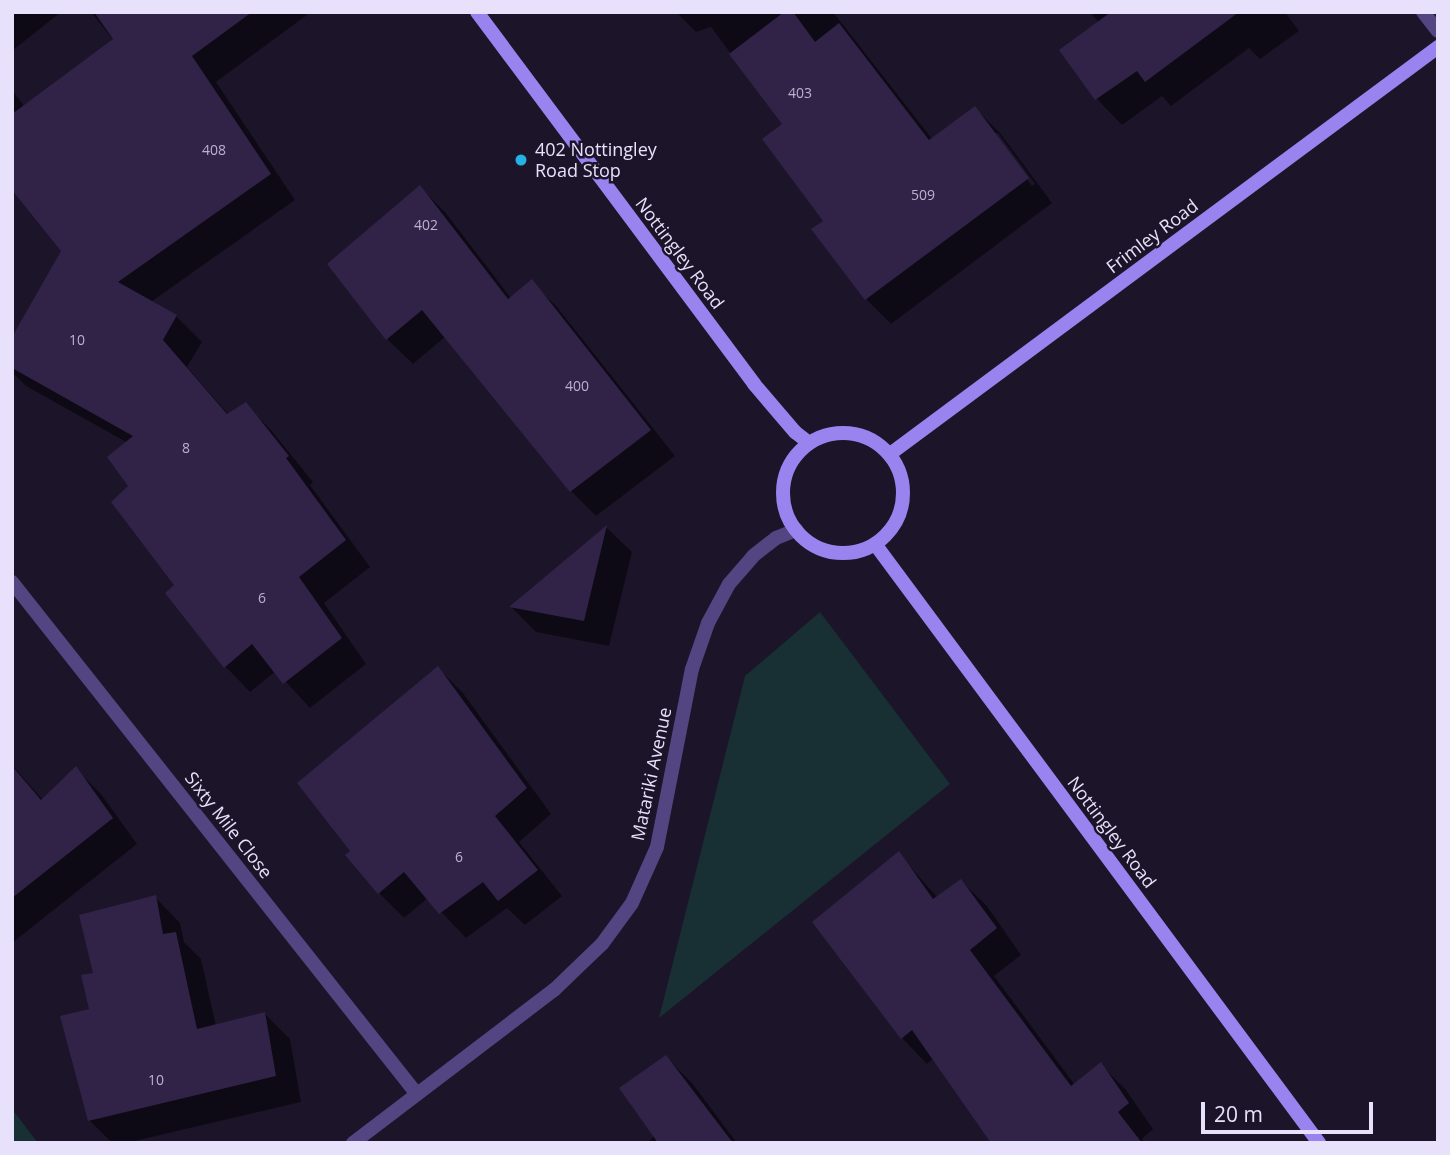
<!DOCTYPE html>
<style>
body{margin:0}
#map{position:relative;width:1450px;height:1155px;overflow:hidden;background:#1c1429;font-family:"Open Sans",sans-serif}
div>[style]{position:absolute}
.green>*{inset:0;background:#182f33}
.shadow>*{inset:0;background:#0007}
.building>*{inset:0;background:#312348}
.street>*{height:14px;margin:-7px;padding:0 7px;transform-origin:7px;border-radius:7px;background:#524582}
.secondary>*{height:14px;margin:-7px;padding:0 7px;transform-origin:7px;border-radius:7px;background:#9883ef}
.secondary>.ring{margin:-7px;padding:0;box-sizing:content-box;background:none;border:14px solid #9883ef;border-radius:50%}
.dots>*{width:19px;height:19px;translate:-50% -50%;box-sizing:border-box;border:4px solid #1c1429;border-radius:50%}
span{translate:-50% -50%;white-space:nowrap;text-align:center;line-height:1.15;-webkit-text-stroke:5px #1c1429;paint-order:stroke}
.number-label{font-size:14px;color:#bab2ce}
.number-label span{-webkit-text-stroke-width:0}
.poi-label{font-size:18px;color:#e8e1fb}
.left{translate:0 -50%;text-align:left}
.street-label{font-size:18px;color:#e8e1fb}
.frame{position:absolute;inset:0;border:14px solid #e8e1fb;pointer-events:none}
.scale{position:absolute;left:1201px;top:1102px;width:172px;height:32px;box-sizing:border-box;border:4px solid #e8e1fb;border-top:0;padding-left:9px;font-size:21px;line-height:24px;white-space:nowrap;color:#e8e1fb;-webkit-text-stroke:5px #1c1429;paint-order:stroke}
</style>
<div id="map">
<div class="green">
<div style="clip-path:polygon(820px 612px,950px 784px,659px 1018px,745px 676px)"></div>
<div style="clip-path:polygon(12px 1109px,38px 1143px,12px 1143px)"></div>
</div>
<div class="shadow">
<div style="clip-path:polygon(12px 12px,61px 12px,12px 51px)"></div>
<div style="clip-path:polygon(91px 12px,311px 12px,216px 82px,295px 200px,151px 302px,176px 316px,202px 342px,187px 367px,229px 415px,246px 405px,271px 430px,313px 482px,310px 485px,370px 567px,324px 603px,366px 664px,310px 708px,276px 671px,250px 692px,225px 666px,177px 585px,130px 487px,128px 443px,26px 386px,12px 372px,12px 340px,65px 248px,17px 193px,12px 196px,12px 90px,25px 107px,114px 41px)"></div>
<div style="clip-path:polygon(evenodd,676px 12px,833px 12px,933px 140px,975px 108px,1000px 133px,1052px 203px,891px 324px,866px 299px,825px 221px,784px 125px,711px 27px,696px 32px,676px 12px,994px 133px,998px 133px,1035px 184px,1032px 186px,994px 133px)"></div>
<div style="clip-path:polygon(1090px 12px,1285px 12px,1299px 31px,1260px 59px,1249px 48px,1171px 106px,1162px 96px,1122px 125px,1097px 99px,1061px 50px,1099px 23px)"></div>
<div style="clip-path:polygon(420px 187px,445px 212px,511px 298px,531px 282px,557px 307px,675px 456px,596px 516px,571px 491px,446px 336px,413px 364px,387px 339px)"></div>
<div style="clip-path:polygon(607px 528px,632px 552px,609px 646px,536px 632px,511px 607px)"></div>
<div style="clip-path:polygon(438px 668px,463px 693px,551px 814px,519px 842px,562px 896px,525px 925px,507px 908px,466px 938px,428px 898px,404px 918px,379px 893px,352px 851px)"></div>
<div style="clip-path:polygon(12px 765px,43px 800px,76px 769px,101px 794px,137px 844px,12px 943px)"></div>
<div style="clip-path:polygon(899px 854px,938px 898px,961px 881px,987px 906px,1021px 955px,994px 976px,1075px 1085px,1101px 1065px,1126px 1090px,1153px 1129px,1142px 1139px,1145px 1143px,993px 1143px,934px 1058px,927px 1064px,902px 1038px,814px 922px)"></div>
<div style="clip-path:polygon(155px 897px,180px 923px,184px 942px,201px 959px,216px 1026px,265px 1014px,290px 1039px,301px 1102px,126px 1143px,112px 1143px,89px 1120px,91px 1011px,95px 974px)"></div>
<div style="clip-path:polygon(666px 1057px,692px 1083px,737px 1143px,646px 1143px,655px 1136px)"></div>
</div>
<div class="building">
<div style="clip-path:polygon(94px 12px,252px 12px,192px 56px,271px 174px,118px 282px,177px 315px,163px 340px,227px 414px,246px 402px,289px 456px,286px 458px,346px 540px,299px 577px,342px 638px,283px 684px,252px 644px,224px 668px,165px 593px,174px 585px,111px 502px,128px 486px,107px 457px,133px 436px,12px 368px,12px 337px,61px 251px,12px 190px,12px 114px,113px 39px)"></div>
<div style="clip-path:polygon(784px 12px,793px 12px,815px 42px,839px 23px,929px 140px,975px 106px,1029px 178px,865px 300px,811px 229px,823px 221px,762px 139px,782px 124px,729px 54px)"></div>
<div style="clip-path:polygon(1111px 12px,1239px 12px,1145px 82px,1137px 71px,1095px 100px,1059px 50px)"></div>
<div style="clip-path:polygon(420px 185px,508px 299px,532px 279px,651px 430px,570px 492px,422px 310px,386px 340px,327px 264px)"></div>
<div style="clip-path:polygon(607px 525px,584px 621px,509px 607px)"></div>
<div style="clip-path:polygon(438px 666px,527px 788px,495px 816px,538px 870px,498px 901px,483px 882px,439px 914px,404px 872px,378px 894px,345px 855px,350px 851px,297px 783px)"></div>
<div style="clip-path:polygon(12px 766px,41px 800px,76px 766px,113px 818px,12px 898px)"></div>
<div style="clip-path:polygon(899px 851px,933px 899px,961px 879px,997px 928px,970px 950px,1071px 1086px,1101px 1062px,1129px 1103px,1118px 1112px,1142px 1143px,991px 1143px,912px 1030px,901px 1039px,812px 922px)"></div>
<div style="clip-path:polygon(156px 895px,163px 934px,176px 932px,197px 1029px,265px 1012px,276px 1076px,88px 1121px,60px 1016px,89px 1009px,81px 975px,93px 973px,79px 915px)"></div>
<div style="clip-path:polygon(666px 1055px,733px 1143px,658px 1143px,619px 1088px)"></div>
</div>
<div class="street">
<div style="left:1423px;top:12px;width:24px;rotate:52deg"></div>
<div style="left:12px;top:582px;width:651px;rotate:51.67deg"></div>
<div style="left:353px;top:1143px;width:253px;rotate:-37.3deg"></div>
<div style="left:554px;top:990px;width:66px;rotate:-43.8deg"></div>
<div style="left:602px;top:944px;width:51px;rotate:-53.8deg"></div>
<div style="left:632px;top:903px;width:61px;rotate:-65.9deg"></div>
<div style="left:657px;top:847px;width:181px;rotate:-78.9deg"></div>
<div style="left:692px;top:669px;width:49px;rotate:-70.8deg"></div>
<div style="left:708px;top:623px;width:44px;rotate:-61.7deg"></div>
<div style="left:729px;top:584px;width:37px;rotate:-49deg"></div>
<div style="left:753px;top:556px;width:29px;rotate:-38deg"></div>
<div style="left:776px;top:538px;width:22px;rotate:-22deg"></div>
</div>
<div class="secondary">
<div style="left:477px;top:12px;width:464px;rotate:53.3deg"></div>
<div style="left:754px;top:384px;width:63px;rotate:49.5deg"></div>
<div style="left:795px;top:432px;width:18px;rotate:38deg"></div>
<div class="ring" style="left:783px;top:433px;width:106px;height:106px"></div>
<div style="left:890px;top:454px;width:683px;rotate:-36.6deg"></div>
<div style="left:875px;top:544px;width:746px;rotate:53.45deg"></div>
</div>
<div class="dots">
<div style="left:521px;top:160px;background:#24b1e4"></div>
</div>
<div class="number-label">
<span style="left:800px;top:93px">403</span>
<span style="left:214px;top:150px">408</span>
<span style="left:923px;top:195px">509</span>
<span style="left:426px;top:225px">402</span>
<span style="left:77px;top:340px">10</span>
<span style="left:577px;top:386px">400</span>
<span style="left:186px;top:448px">8</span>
<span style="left:262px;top:598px">6</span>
<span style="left:459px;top:857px">6</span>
<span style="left:156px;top:1080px">10</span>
</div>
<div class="poi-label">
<span class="left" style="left:535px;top:160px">402 Nottingley<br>Road Stop</span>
</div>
<div class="street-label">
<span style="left:1152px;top:236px;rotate:-37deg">Frimley Road</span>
<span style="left:680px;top:253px;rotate:53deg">Nottingley Road</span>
<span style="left:651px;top:774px;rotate:-78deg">Matariki Avenue</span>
<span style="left:229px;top:825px;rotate:52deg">Sixty Mile Close</span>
<span style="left:1112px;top:832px;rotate:53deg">Nottingley Road</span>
</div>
<div class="frame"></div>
<div class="scale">20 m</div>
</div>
